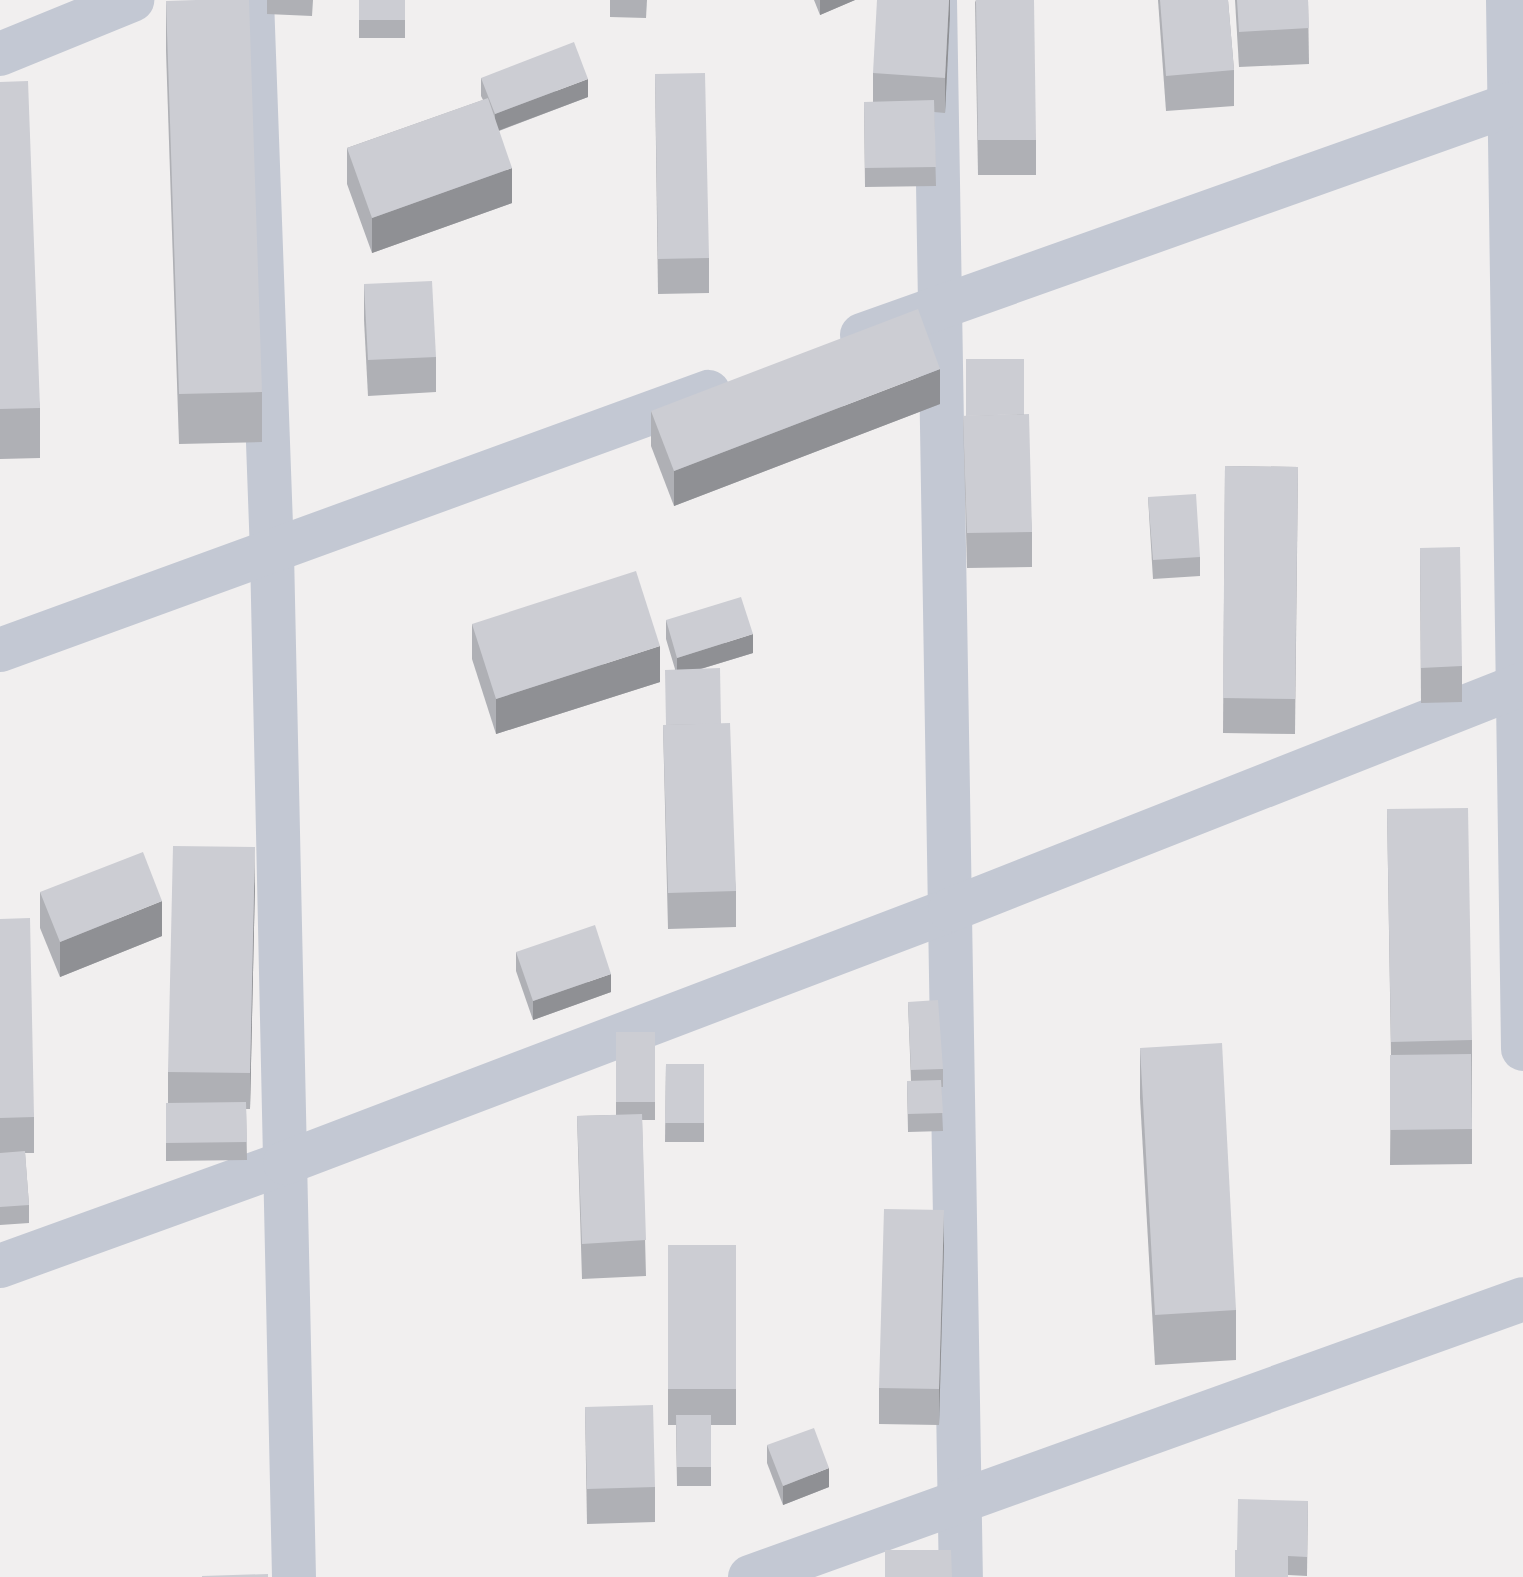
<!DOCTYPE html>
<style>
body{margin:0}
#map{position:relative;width:1523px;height:1577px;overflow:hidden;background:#f1efef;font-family:"Varela Round",sans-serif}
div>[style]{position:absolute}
.minor>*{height:44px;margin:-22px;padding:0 22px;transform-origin:22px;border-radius:22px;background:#c3c8d3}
.wall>*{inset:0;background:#afb0b5}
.shaded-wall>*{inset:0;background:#8f9094}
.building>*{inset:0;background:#cccdd3}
span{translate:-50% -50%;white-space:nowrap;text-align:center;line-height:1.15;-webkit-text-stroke:7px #fff;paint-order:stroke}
</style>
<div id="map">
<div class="minor">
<div style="left:252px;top:0;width:553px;rotate:87.93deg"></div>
<div style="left:272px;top:553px;width:1024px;rotate:88.77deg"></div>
<div style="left:935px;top:0;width:1577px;rotate:89.06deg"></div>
<div style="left:1508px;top:0;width:1049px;rotate:89.18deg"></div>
<div style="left:0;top:54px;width:143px;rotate:-22.2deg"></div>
<div style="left:862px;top:335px;width:702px;rotate:-19.57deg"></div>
<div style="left:0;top:650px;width:754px;rotate:-20.02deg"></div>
<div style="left:0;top:1266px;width:303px;rotate:-19.9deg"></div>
<div style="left:285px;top:1163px;width:712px;rotate:-20.83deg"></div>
<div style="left:950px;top:910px;width:616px;rotate:-21.53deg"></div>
<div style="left:750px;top:1577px;width:821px;rotate:-19.78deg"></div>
</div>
<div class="wall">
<div style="clip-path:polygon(267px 0,313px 0,312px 16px,267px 14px)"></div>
<div style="clip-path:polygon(359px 0,405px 0,405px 38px,359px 38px)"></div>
<div style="clip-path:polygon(610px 0,647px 0,646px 18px,610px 17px)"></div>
<div style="clip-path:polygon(814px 0,855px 0,820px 15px)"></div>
<div style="clip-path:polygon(950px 0,945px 113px,934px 112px,936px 186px,865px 187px,864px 102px,873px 102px,873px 73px)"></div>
<div style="clip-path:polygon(975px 0,1036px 140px,1036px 175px,978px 175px)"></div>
<div style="clip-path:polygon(1158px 0,1228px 0,1234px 70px,1234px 106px,1166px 111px)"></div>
<div style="clip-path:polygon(1235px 0,1308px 0,1309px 64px,1239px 67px)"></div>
<div style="clip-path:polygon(166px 1px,262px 392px,262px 442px,179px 444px,166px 51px)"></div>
<div style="clip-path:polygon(655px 74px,709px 258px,709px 293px,658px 294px)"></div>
<div style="clip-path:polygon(481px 78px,588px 97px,499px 131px,512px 203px,372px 253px,347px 184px,347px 148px,483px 100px,481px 96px)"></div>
<div style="clip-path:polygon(0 82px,40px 408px,40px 458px,0 459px)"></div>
<div style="clip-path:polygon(364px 284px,436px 357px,436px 392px,368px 396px,364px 320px)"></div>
<div style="clip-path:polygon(940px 404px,674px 506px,651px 446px,651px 411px)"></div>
<div style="clip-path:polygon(1024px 414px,1032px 532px,1032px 567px,967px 568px,963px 416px)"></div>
<div style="clip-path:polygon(1225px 466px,1298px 467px,1295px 734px,1223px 733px)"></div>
<div style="clip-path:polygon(1148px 497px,1200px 557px,1200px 576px,1153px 579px)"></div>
<div style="clip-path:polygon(1420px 548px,1462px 666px,1462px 702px,1421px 703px)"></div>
<div style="clip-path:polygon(666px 620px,753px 653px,701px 669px,721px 724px,736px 891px,736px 927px,668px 929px,663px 725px,666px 725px,675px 669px,666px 639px)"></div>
<div style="clip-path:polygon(472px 624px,660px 682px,496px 734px,472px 659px)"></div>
<div style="clip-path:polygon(1387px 809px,1472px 1040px,1472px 1164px,1390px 1165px,1391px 1055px)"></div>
<div style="clip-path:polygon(255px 883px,250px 1109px,246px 1109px,247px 1160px,166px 1161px,166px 1103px,168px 1103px,168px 1072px)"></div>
<div style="clip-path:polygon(40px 892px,162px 936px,60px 977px,40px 928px)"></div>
<div style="clip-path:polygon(0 919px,34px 1117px,34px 1153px,25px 1153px,29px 1205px,29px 1223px,0 1225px)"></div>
<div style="clip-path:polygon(516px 952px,611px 992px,533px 1020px,516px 971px)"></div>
<div style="clip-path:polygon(908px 1002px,943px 1069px,943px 1087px,941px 1087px,943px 1131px,908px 1132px,907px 1081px,911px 1081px)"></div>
<div style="clip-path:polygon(616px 1032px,655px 1032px,655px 1120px,642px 1120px,646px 1276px,582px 1279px,577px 1116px,616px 1115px)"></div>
<div style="clip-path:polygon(1140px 1048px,1236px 1310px,1236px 1360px,1155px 1365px,1140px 1098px)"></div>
<div style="clip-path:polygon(666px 1064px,704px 1064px,704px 1142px,665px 1142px)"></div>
<div style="clip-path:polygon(668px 1245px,736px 1245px,736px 1425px,711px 1425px,711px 1486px,677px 1486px,676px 1425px,668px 1425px)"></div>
<div style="clip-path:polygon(944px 1246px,939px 1425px,879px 1424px,879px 1388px)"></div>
<div style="clip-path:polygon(585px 1407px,655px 1487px,655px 1522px,587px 1524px)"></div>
<div style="clip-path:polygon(767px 1445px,829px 1487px,783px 1505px,767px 1463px)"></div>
<div style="clip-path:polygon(1308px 1501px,1307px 1576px,1288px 1575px,1237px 1550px)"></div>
</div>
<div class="shaded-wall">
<div style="clip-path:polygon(820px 0,855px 0,820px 15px)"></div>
<div style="clip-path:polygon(949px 0,950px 0,950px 16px,945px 113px,945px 78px)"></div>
<div style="clip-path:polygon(588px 79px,588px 97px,495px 132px,495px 114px)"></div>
<div style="clip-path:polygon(512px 168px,512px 203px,372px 253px,372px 218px)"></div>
<div style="clip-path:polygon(940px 369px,940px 404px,674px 506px,674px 471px)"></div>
<div style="clip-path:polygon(753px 634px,753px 653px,677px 676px,677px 658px)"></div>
<div style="clip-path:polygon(660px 646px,660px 682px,496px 734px,496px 699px)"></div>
<div style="clip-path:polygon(255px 847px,255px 883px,250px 1109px,250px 1073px)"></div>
<div style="clip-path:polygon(162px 901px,162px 936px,60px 977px,60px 942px)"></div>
<div style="clip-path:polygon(611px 974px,611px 992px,533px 1020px,533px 1001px)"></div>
<div style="clip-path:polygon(944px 1210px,944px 1246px,939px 1425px,939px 1389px)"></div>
<div style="clip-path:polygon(829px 1468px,829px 1487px,783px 1505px,783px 1486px)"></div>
</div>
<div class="building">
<div style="clip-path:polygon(196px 0,249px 0,262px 392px,179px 394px,166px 1px)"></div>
<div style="clip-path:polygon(359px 0,405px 0,405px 20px,359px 20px)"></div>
<div style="clip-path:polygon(877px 0,949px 0,945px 78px,873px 73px)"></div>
<div style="clip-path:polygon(976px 0,1034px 0,1036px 140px,978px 140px)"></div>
<div style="clip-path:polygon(1160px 0,1228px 0,1234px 70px,1166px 76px)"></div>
<div style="clip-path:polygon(1237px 0,1308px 0,1309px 28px,1239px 32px)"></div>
<div style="clip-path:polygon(574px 42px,588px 79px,495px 114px,481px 78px)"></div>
<div style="clip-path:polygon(705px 73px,709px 258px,658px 259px,655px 74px)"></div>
<div style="clip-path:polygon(28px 81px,40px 408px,0 409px,0 82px)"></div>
<div style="clip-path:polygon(488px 98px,512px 168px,372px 218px,347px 148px)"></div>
<div style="clip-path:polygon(934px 100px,936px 167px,865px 168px,864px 102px)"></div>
<div style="clip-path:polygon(432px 281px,436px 357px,368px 360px,364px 284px)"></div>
<div style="clip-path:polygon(918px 309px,940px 369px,674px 471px,651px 411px)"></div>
<div style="clip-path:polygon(966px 359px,1024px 359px,1024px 414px,966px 416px)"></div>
<div style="clip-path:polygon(1029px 414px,1032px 532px,967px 533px,963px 416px)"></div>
<div style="clip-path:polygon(1225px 466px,1298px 467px,1295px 699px,1223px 698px)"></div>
<div style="clip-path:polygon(1196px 494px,1200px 557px,1153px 560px,1148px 497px)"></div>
<div style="clip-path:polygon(1460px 547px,1462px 666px,1421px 668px,1420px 548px)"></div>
<div style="clip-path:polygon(636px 571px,660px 646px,496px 699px,472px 624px)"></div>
<div style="clip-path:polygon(741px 597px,753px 634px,677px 658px,666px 620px)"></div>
<div style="clip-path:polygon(720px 668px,721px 724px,666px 725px,665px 670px)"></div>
<div style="clip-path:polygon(730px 723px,736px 891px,668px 893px,663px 725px)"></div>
<div style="clip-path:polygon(1468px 808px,1472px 1040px,1391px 1042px,1387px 809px)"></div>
<div style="clip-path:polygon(173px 846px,255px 847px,250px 1073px,168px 1072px)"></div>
<div style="clip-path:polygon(143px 852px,162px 901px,60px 942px,40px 892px)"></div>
<div style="clip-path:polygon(30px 918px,34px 1117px,0 1118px,0 919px)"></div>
<div style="clip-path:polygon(595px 925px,611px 974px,533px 1001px,516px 952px)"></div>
<div style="clip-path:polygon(938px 1000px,943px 1069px,911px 1070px,908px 1002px)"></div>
<div style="clip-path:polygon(616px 1032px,655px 1032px,655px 1102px,616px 1102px)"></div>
<div style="clip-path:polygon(1222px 1043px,1236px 1310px,1155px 1315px,1140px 1048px)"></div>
<div style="clip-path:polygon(1471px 1054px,1472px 1129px,1390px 1130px,1390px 1055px)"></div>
<div style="clip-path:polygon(666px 1064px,704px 1064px,704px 1123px,665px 1123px)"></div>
<div style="clip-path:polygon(941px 1080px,943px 1113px,908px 1114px,907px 1081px)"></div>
<div style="clip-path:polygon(246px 1102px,247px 1142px,166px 1143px,166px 1103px)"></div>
<div style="clip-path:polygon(642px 1114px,646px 1240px,582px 1244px,577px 1116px)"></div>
<div style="clip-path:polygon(25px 1151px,29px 1205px,0 1207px,0 1153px)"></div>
<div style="clip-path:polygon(884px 1209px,944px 1210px,939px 1389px,879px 1388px)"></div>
<div style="clip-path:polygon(668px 1245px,736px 1245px,736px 1389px,668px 1389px)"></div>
<div style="clip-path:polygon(653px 1405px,655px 1487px,587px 1489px,585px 1407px)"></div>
<div style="clip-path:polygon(676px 1415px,711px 1415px,711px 1467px,677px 1467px)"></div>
<div style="clip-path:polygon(814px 1428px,829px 1468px,783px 1486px,767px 1445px)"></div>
<div style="clip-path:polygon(1238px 1499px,1308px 1501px,1307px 1557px,1288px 1556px,1288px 1550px,1237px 1550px)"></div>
<div style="clip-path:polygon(885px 1550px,951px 1550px,952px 1577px,885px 1577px)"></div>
<div style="clip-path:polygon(1235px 1550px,1288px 1550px,1288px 1577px,1235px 1577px)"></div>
<div style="clip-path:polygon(268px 1574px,268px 1577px,202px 1577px,202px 1576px)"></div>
</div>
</div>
